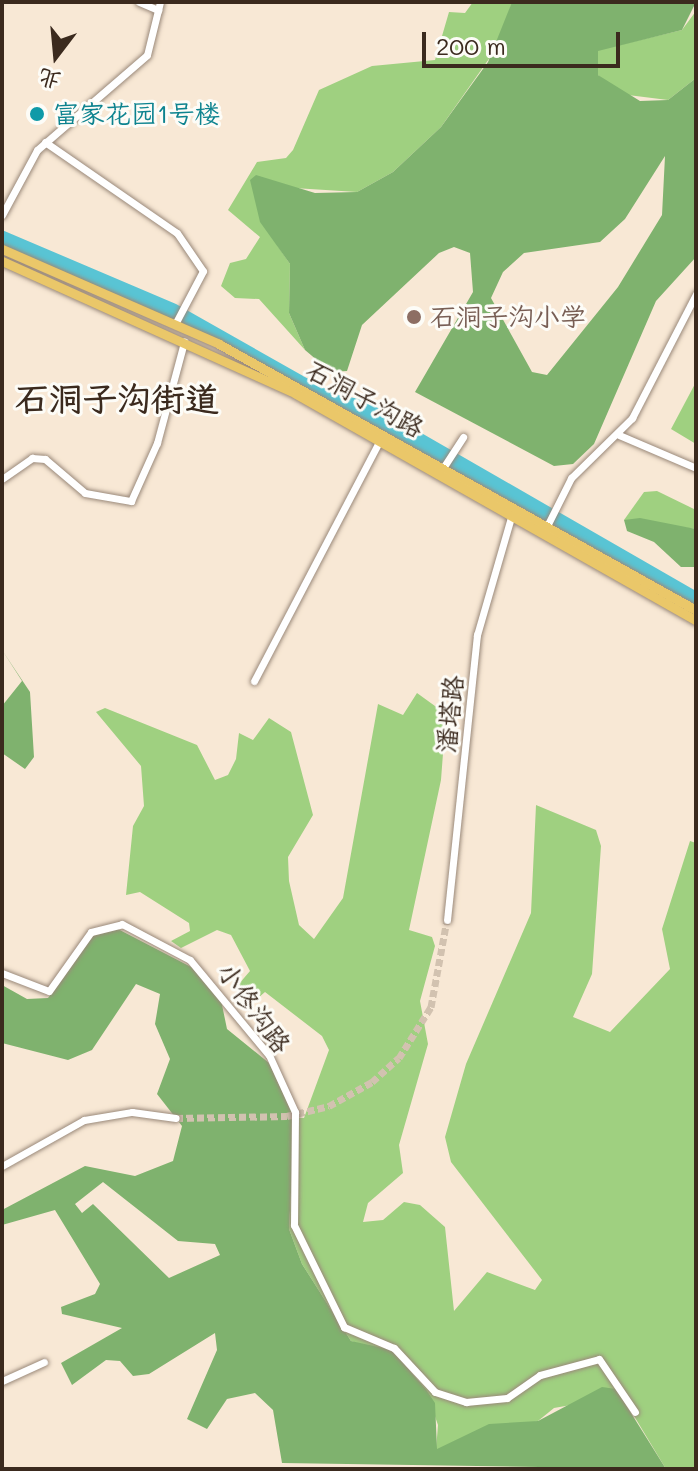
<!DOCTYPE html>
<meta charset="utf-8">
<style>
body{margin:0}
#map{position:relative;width:698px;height:1471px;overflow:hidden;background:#f8e8d5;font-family:Mali,"LXGW WenKai TC",sans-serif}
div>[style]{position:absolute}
.green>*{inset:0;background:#9fd080}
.forest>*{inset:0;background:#7fb26e}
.water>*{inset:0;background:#59c4d4}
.minor-tunnel>*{height:7px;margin-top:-3.5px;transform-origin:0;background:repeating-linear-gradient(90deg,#d2c2b0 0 7px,transparent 0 10.5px)}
.roads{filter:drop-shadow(0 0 2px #9a897a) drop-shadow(0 0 2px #9a897a)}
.minor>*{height:7px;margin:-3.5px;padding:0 3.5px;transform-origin:3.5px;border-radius:3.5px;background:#fff}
.major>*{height:9px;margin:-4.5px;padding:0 4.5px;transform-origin:4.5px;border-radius:4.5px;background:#eac769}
.dots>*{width:22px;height:22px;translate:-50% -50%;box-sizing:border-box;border:4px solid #fdfcf7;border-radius:50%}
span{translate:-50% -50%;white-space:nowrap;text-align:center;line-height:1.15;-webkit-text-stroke:6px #fdfcf7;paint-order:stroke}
.culture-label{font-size:26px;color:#0d838f}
.left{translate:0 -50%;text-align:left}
.education-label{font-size:26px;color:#785e54}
.street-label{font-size:26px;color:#3b2a1e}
.district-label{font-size:34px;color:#3b2a1e;font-weight:700}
.frame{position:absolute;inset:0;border:4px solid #3b2a1e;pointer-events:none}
.north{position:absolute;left:16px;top:16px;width:80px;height:80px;-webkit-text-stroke:6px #fdfcf7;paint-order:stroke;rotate:196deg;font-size:22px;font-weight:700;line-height:32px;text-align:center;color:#3b2a1e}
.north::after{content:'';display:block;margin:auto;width:28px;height:36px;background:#3b2a1e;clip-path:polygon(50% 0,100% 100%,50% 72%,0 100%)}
.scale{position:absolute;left:422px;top:32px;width:198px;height:36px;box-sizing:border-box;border:4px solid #3b2a1e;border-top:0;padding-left:10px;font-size:24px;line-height:28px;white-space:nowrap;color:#3b2a1e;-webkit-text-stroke:6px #fdfcf7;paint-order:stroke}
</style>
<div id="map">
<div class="green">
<div style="clip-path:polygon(473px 2px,512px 2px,498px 46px,441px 127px,393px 172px,357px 192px,294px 188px,277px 245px,290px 264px,289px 313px,305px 350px,259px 299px,235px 298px,221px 286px,230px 263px,246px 259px,260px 237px,228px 210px,257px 162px,286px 158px,293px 150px,319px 90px,372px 66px,435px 60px,449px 12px,465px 13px)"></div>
<div style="clip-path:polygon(696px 11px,696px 78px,668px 100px,620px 94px,598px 75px,598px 50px,682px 30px)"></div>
<div style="clip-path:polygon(696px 382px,696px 444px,671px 429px)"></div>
<div style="clip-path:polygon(657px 491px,696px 510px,696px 529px,624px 520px,644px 492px)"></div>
<div style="clip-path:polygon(417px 693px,446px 714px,441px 780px,409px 930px,432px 937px,435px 946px,420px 1001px,428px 1044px,399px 1145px,403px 1173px,368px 1203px,363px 1222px,383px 1220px,404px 1202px,420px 1205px,445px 1227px,454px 1311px,487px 1272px,535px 1290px,542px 1280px,451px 1162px,445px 1137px,466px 1064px,531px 913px,536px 805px,596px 830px,601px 846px,592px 974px,573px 1017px,610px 1032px,670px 969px,662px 929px,690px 841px,696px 843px,696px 1469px,666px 1469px,622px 1396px,554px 1408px,538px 1421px,436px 1450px,438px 1425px,425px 1388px,401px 1359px,351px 1341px,302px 1264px,289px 1229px,295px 1118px,304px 1118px,329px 1050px,322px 1036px,265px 992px,258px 998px,238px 985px,250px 971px,231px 935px,217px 930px,181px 948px,171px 941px,190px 931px,189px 923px,140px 892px,126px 895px,133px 826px,144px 806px,141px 766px,96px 712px,105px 708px,197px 745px,215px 780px,228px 775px,236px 759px,239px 733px,253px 740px,269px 718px,291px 732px,313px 815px,288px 857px,289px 881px,299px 925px,314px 939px,343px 898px,378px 704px,403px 715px)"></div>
</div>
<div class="forest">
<div style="clip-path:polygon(evenodd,512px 2px,696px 2px,682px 30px,598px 51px,598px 75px,640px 101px,668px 100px,696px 78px,696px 257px,656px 301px,594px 444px,573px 464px,554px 466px,415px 392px,473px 292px,470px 253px,454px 247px,439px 253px,362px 325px,347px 371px,331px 372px,305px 350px,289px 313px,290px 264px,260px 222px,250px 180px,256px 175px,315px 193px,357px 192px,393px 172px,441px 127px,488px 62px,512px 2px,665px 156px,662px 215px,618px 287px,547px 375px,532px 372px,491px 298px,503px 272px,524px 253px,600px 242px,625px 219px,665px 156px)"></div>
<div style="clip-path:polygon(640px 518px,696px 529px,696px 567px,681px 567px,654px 542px,627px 531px,624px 520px)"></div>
<div style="clip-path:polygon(2px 650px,30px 692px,34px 757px,25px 769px,2px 753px,2px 706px,22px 681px)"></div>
<div style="clip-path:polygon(evenodd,114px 927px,195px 969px,221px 1000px,227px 1029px,269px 1063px,295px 1118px,289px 1229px,302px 1264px,351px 1341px,392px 1350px,425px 1388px,435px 1403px,437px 1449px,489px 1424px,538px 1421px,602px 1387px,616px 1389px,666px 1469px,282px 1463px,273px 1410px,255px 1393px,227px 1399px,207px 1429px,187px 1419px,217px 1350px,215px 1333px,149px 1374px,133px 1376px,120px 1361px,106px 1360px,72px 1385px,61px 1363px,122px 1328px,62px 1314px,61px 1307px,95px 1294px,100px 1284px,55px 1210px,2px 1225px,2px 1210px,85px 1166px,135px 1176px,173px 1161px,182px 1126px,157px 1094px,170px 1059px,155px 1024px,160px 994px,136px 984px,92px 1050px,68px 1060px,2px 1043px,2px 985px,27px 999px,48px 998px,93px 935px,114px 927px,103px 1182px,178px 1241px,215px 1244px,220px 1255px,169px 1278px,93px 1204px,82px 1213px,75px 1204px,103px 1182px)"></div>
</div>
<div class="water">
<div style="clip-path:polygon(2px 230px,176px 304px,335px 394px,364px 400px,696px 591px,696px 605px,224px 342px,2px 246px)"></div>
</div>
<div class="minor-tunnel">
<div style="left:176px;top:1118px;width:111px;rotate:-1deg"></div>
<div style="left:287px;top:1116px;width:43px;rotate:-13.4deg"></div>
<div style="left:329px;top:1106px;width:49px;rotate:-29.2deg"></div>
<div style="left:372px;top:1082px;width:36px;rotate:-42deg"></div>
<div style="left:399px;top:1058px;width:60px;rotate:-57.9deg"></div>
<div style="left:431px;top:1007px;width:88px;rotate:-79.6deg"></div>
</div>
<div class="roads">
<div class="minor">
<div style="left:139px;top:2px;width:21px;rotate:23deg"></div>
<div style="left:45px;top:142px;width:160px;rotate:34.6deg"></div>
<div style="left:177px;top:233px;width:46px;rotate:55.6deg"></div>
<div style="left:203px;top:271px;width:60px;rotate:117.8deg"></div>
<div style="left:2px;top:215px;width:74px;rotate:-61.7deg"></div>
<div style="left:37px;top:150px;width:145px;rotate:-40.8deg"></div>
<div style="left:147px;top:55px;width:55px;rotate:-76.2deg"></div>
<div style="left:619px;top:435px;width:84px;rotate:23.2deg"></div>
<div style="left:443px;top:468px;width:37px;rotate:-57deg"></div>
<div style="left:2px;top:479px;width:37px;rotate:-35deg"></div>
<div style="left:32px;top:458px;width:13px;rotate:4deg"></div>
<div style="left:45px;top:459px;width:52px;rotate:40.4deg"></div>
<div style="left:85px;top:493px;width:47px;rotate:9.9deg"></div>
<div style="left:131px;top:501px;width:64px;rotate:-65.9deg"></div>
<div style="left:157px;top:443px;width:105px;rotate:-75deg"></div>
<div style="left:547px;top:526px;width:54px;rotate:-63.4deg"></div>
<div style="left:571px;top:478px;width:86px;rotate:-44.5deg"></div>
<div style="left:632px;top:418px;width:140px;rotate:-62.7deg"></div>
<div style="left:254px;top:681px;width:270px;rotate:-62.4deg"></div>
<div style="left:447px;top:920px;width:287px;rotate:-84deg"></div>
<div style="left:477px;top:635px;width:123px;rotate:-73.9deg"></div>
<div style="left:2px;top:973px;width:50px;rotate:21deg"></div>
<div style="left:49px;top:991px;width:72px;rotate:-54.6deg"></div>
<div style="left:91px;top:932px;width:32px;rotate:-14deg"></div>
<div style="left:122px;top:924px;width:77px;rotate:27.9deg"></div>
<div style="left:190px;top:960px;width:124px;rotate:50.3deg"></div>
<div style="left:269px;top:1055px;width:63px;rotate:65.5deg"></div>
<div style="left:295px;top:1112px;width:113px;rotate:90.5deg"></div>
<div style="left:294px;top:1225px;width:114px;rotate:63.9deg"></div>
<div style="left:344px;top:1327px;width:54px;rotate:22.8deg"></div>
<div style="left:394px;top:1348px;width:60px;rotate:47deg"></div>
<div style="left:435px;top:1392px;width:33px;rotate:18deg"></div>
<div style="left:466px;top:1402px;width:41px;rotate:-5.6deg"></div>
<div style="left:507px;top:1398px;width:40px;rotate:-34.9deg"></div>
<div style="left:540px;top:1375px;width:61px;rotate:-15.2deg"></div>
<div style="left:599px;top:1359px;width:64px;rotate:55.8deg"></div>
<div style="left:2px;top:1166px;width:94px;rotate:-29.3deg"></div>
<div style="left:84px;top:1120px;width:49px;rotate:-9.5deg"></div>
<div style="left:132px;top:1112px;width:44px;rotate:7.8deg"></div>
<div style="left:2px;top:1381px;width:46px;rotate:-24.3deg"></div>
</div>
<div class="major">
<div style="left:2px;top:249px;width:237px;rotate:23.6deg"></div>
<div style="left:219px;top:344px;width:546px;rotate:29.15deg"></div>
<div style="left:2px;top:261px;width:323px;rotate:24.3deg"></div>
<div style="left:296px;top:394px;width:459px;rotate:29.5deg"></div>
</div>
</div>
<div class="dots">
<div style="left:37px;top:114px;background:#0f9aa8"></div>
<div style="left:414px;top:317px;background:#8d6e63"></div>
</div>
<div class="culture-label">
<span class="left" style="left:53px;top:114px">富家花园1号楼</span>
</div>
<div class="education-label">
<span class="left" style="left:430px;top:317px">石洞子沟小学</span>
</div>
<div class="street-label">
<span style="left:365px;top:399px;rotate:29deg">石洞子沟路</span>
<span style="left:450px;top:714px;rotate:-84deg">潘塔路</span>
<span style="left:254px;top:1008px;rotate:54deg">小佟沟路</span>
</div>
<div class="district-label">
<span style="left:117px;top:398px">石洞子沟街道</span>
</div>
<div class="frame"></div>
<div class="north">北</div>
<div class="scale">200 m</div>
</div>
